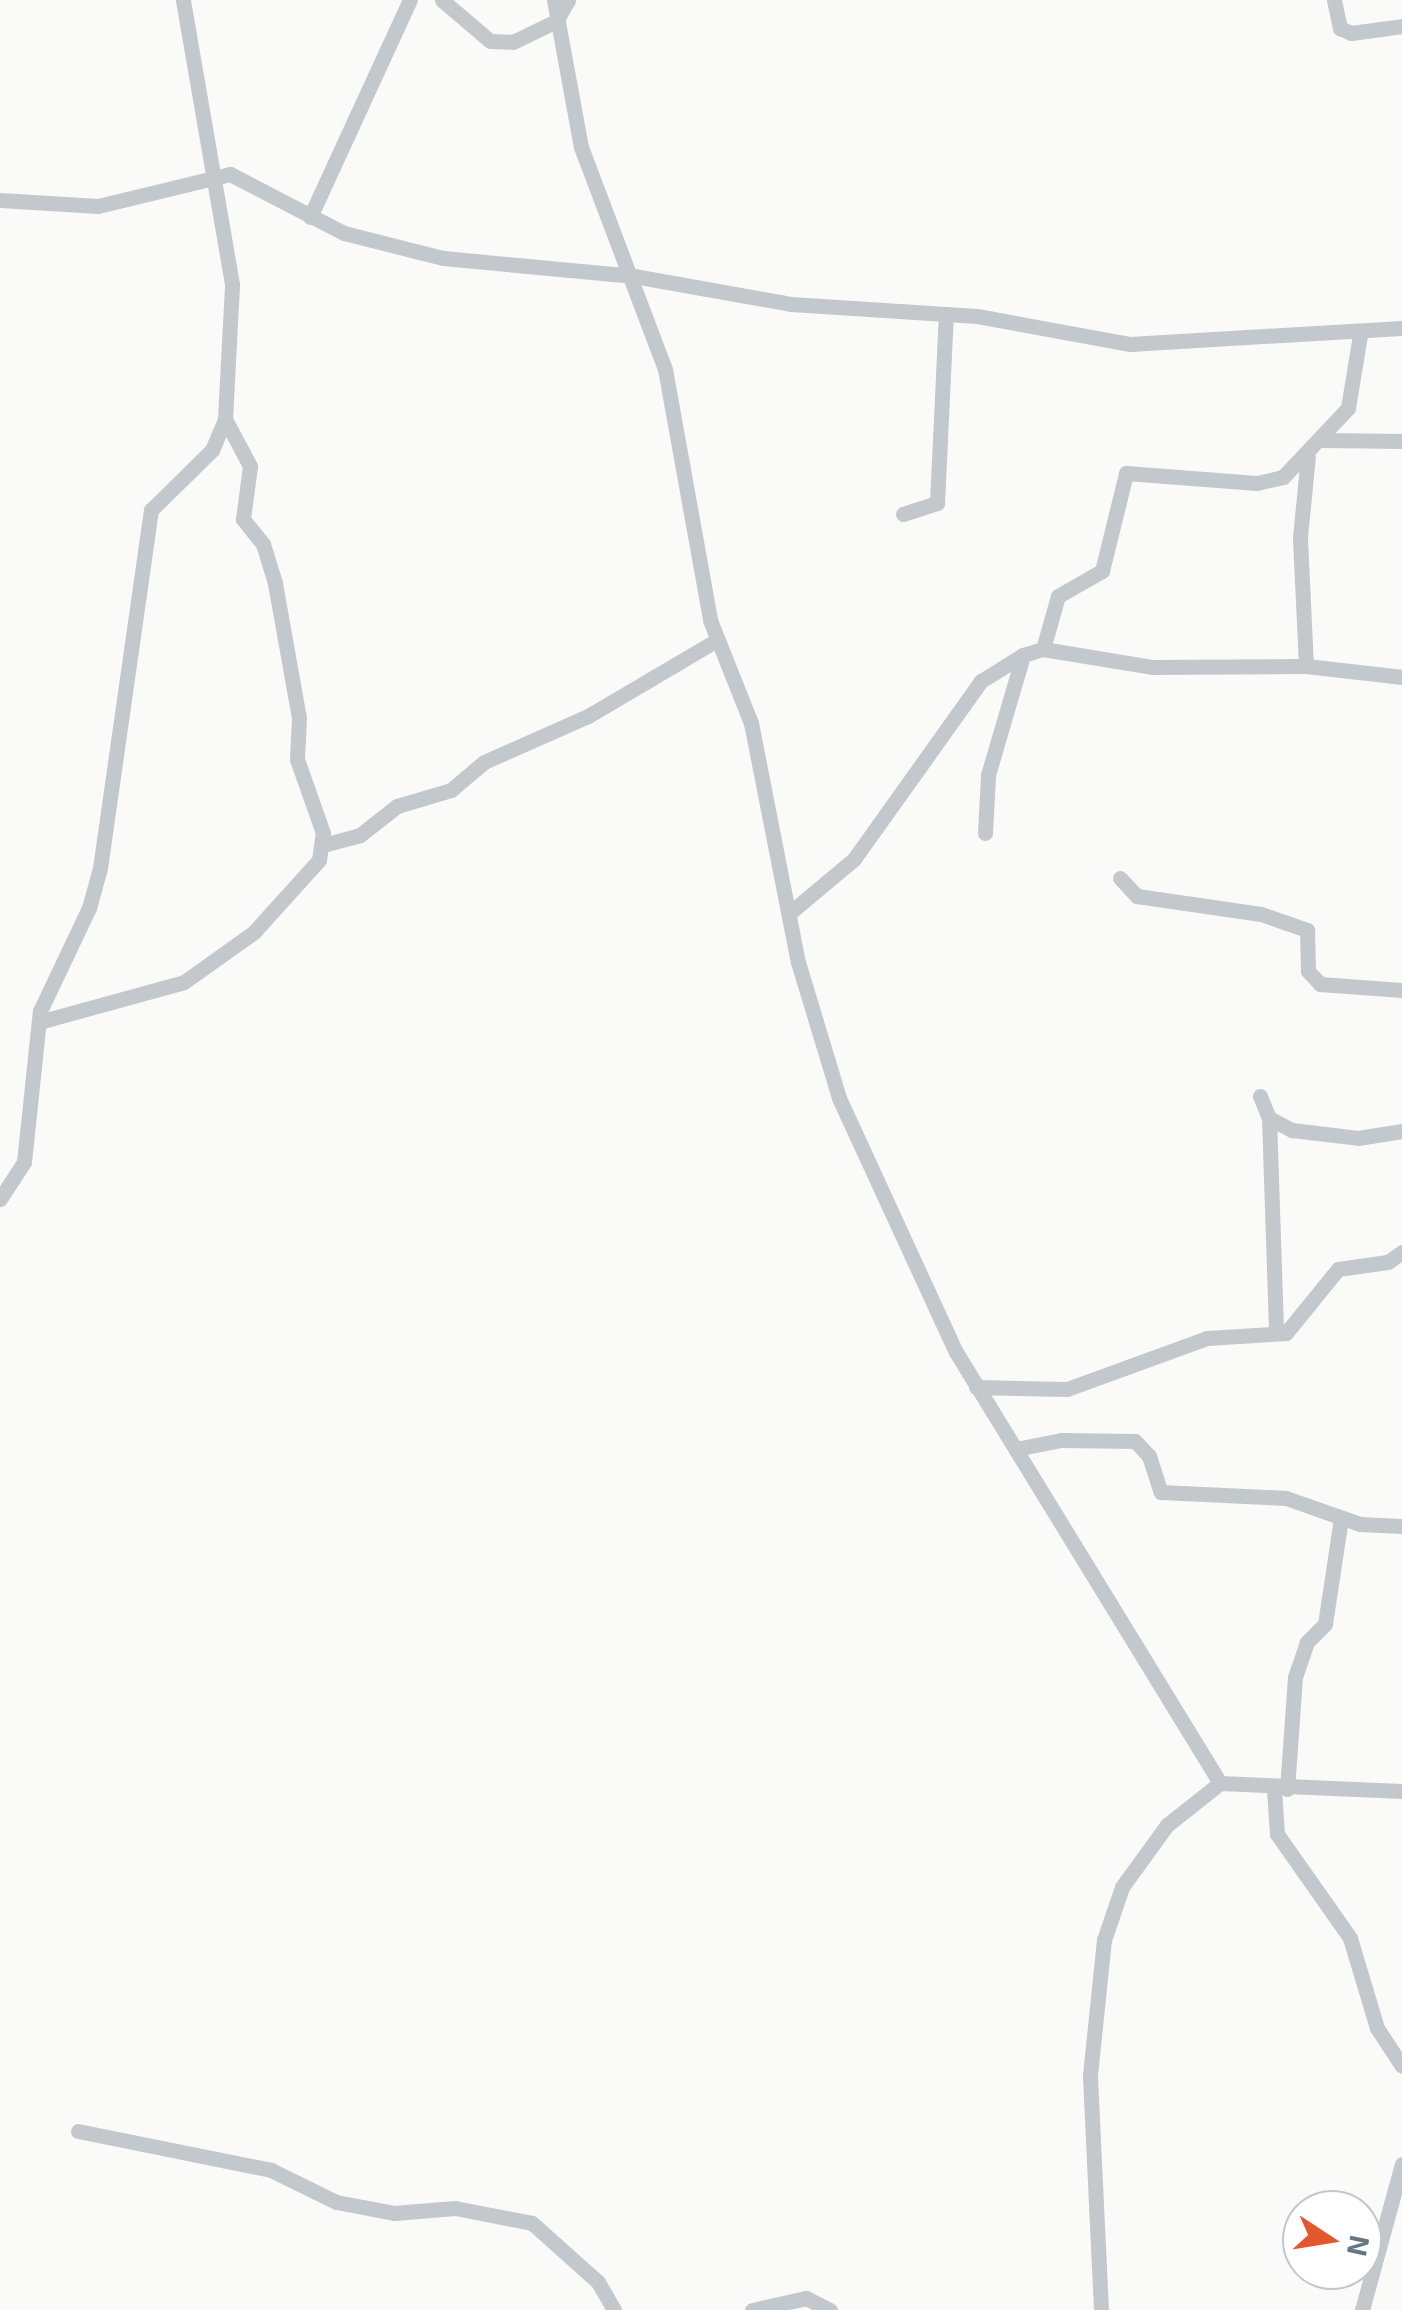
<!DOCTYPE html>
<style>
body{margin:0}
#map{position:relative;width:1402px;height:2310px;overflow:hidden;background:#fafaf8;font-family:"Exo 2",sans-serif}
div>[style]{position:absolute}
.minor>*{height:15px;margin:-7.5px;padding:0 7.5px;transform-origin:7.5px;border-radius:7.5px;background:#c3c8cc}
span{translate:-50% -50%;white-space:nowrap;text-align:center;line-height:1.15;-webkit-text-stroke:10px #fff;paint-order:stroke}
.north{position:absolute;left:1282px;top:2190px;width:100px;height:100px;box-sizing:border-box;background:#fff;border:2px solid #c1c8cd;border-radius:50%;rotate:102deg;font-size:28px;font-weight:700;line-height:40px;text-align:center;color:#657683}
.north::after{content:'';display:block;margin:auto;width:35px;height:45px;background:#e4572e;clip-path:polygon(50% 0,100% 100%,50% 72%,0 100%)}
</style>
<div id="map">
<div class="minor">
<div style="left:442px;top:0;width:63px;rotate:40.5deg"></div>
<div style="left:490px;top:41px;width:23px;rotate:2deg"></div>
<div style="left:513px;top:42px;width:48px;rotate:-26deg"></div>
<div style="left:556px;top:21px;width:24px;rotate:-60deg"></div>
<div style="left:554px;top:0;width:149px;rotate:79.6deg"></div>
<div style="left:581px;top:147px;width:237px;rotate:69.3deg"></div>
<div style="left:665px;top:369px;width:255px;rotate:79.8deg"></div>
<div style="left:710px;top:620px;width:111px;rotate:68.3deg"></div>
<div style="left:751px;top:723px;width:244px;rotate:78.9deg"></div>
<div style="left:798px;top:962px;width:142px;rotate:73.2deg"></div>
<div style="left:839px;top:1098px;width:280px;rotate:65.3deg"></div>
<div style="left:956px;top:1352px;width:505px;rotate:58.51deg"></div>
<div style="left:1334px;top:0;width:29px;rotate:78deg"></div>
<div style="left:1340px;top:28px;width:12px;rotate:24deg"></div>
<div style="left:1351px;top:33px;width:51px;rotate:-7.8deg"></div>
<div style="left:0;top:200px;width:98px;rotate:3.5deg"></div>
<div style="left:98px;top:206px;width:136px;rotate:-13.6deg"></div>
<div style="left:230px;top:174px;width:128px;rotate:27.4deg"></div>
<div style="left:344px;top:233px;width:102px;rotate:14.2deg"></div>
<div style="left:443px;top:258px;width:192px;rotate:5.4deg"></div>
<div style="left:634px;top:276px;width:159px;rotate:10.1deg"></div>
<div style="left:791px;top:304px;width:186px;rotate:3.7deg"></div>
<div style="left:977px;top:316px;width:156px;rotate:10.4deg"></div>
<div style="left:1130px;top:344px;width:272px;rotate:-3.4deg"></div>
<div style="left:310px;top:217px;width:239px;rotate:-65.3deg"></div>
<div style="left:1324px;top:440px;width:78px;rotate:0.7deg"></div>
<div style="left:903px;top:514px;width:36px;rotate:-18deg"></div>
<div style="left:937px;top:503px;width:189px;rotate:-87.3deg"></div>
<div style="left:1043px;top:649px;width:55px;rotate:-74.2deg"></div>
<div style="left:1058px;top:596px;width:51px;rotate:-29.6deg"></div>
<div style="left:1102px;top:571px;width:101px;rotate:-76.2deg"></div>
<div style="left:1126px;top:473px;width:131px;rotate:4.4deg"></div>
<div style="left:1257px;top:483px;width:27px;rotate:-13deg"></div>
<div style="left:1283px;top:477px;width:95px;rotate:-46.7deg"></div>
<div style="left:1348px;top:408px;width:74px;rotate:-80.7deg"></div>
<div style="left:1306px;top:666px;width:129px;rotate:-92.7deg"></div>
<div style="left:1300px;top:537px;width:81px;rotate:-84.4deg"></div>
<div style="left:985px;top:833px;width:58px;rotate:-87deg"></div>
<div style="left:988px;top:775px;width:125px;rotate:-73.7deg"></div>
<div style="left:323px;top:845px;width:38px;rotate:-15deg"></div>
<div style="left:360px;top:835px;width:47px;rotate:-38.1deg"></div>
<div style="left:397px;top:806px;width:56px;rotate:-16.5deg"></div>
<div style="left:451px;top:790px;width:43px;rotate:-40.3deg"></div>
<div style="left:484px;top:762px;width:114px;rotate:-23.9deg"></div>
<div style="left:588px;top:716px;width:150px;rotate:-30.5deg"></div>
<div style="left:1120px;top:878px;width:25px;rotate:47deg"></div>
<div style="left:1137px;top:896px;width:125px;rotate:8.3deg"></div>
<div style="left:1261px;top:914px;width:49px;rotate:19.2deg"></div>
<div style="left:1307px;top:930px;width:41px;rotate:88.6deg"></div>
<div style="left:1308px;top:971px;width:18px;rotate:47deg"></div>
<div style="left:1320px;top:984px;width:82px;rotate:4.2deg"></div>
<div style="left:792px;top:911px;width:81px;rotate:-40deg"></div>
<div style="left:854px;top:859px;width:219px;rotate:-54.5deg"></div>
<div style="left:981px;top:681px;width:49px;rotate:-31.8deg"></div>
<div style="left:1023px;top:655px;width:21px;rotate:-17deg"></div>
<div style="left:1043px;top:649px;width:110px;rotate:9.4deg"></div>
<div style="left:1152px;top:667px;width:154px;rotate:-0.4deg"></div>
<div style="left:1306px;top:666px;width:97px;rotate:6.5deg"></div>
<div style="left:39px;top:1022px;width:150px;rotate:-15.4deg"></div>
<div style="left:184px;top:982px;width:86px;rotate:-35.5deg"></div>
<div style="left:254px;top:932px;width:97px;rotate:-47.9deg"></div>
<div style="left:319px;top:860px;width:27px;rotate:-82deg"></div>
<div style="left:323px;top:833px;width:78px;rotate:-109.4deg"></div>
<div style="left:297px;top:759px;width:41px;rotate:-87.2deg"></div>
<div style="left:299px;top:718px;width:137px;rotate:-100.1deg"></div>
<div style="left:275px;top:583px;width:41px;rotate:-107.1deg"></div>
<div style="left:263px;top:544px;width:32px;rotate:-129deg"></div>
<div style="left:243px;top:519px;width:53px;rotate:-82.5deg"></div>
<div style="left:250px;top:466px;width:53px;rotate:-118deg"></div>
<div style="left:1260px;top:1096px;width:24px;rotate:68deg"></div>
<div style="left:1269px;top:1118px;width:26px;rotate:28deg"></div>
<div style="left:1292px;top:1130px;width:66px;rotate:6.9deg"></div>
<div style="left:1358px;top:1138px;width:45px;rotate:-9deg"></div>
<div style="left:1269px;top:1118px;width:215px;rotate:88.1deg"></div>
<div style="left:0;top:1199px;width:44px;rotate:-57deg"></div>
<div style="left:24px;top:1162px;width:152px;rotate:-84deg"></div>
<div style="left:40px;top:1011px;width:114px;rotate:-64.6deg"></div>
<div style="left:89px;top:908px;width:41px;rotate:-74.6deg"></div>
<div style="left:100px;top:868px;width:362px;rotate:-81.9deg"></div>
<div style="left:151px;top:510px;width:86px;rotate:-44.5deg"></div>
<div style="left:212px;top:450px;width:34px;rotate:-67deg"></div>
<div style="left:225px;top:419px;width:135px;rotate:-87deg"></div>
<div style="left:232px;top:284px;width:288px;rotate:-99.8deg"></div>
<div style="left:976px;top:1387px;width:91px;rotate:1.3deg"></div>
<div style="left:1067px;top:1389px;width:149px;rotate:-20deg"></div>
<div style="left:1207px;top:1338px;width:79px;rotate:-3.6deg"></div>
<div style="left:1286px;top:1333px;width:82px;rotate:-50.9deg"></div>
<div style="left:1338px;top:1269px;width:50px;rotate:-8deg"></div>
<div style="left:1388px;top:1262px;width:17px;rotate:-36deg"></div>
<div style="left:1016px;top:1449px;width:46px;rotate:-11.3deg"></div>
<div style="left:1061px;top:1440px;width:74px;rotate:0.8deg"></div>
<div style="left:1135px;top:1441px;width:21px;rotate:47deg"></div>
<div style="left:1149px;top:1456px;width:38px;rotate:72deg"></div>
<div style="left:1161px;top:1492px;width:125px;rotate:2.7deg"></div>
<div style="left:1286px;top:1498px;width:78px;rotate:19.4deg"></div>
<div style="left:1360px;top:1524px;width:42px;rotate:2.7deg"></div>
<div style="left:1274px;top:1789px;width:45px;rotate:86.2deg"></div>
<div style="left:1277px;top:1834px;width:127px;rotate:54.9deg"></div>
<div style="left:1350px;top:1938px;width:94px;rotate:73.3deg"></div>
<div style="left:1377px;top:2028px;width:45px;rotate:56.7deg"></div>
<div style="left:1287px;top:1789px;width:112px;rotate:-85.9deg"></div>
<div style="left:1295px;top:1677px;width:37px;rotate:-71deg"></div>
<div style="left:1307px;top:1642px;width:25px;rotate:-45deg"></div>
<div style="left:1325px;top:1624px;width:107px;rotate:-81.4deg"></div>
<div style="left:78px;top:2131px;width:197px;rotate:11.4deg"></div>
<div style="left:271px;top:2170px;width:72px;rotate:26.2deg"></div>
<div style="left:336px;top:2202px;width:59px;rotate:10.7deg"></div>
<div style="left:394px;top:2213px;width:61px;rotate:-4.7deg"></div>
<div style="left:455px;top:2208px;width:78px;rotate:11deg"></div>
<div style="left:532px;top:2223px;width:89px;rotate:41.8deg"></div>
<div style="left:598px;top:2282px;width:32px;rotate:60deg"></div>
<div style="left:752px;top:2310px;width:55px;rotate:-12.5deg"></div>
<div style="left:806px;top:2298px;width:27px;rotate:27deg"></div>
<div style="left:1101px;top:2310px;width:235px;rotate:-92.7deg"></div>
<div style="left:1090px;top:2075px;width:136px;rotate:-84.1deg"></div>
<div style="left:1104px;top:1940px;width:56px;rotate:-71.2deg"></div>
<div style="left:1122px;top:1887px;width:77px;rotate:-54deg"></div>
<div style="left:1167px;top:1825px;width:68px;rotate:-38.4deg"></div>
<div style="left:1220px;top:1783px;width:182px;rotate:2.5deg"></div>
<div style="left:1362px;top:2310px;width:151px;rotate:-74.7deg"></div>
</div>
<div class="north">N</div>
</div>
